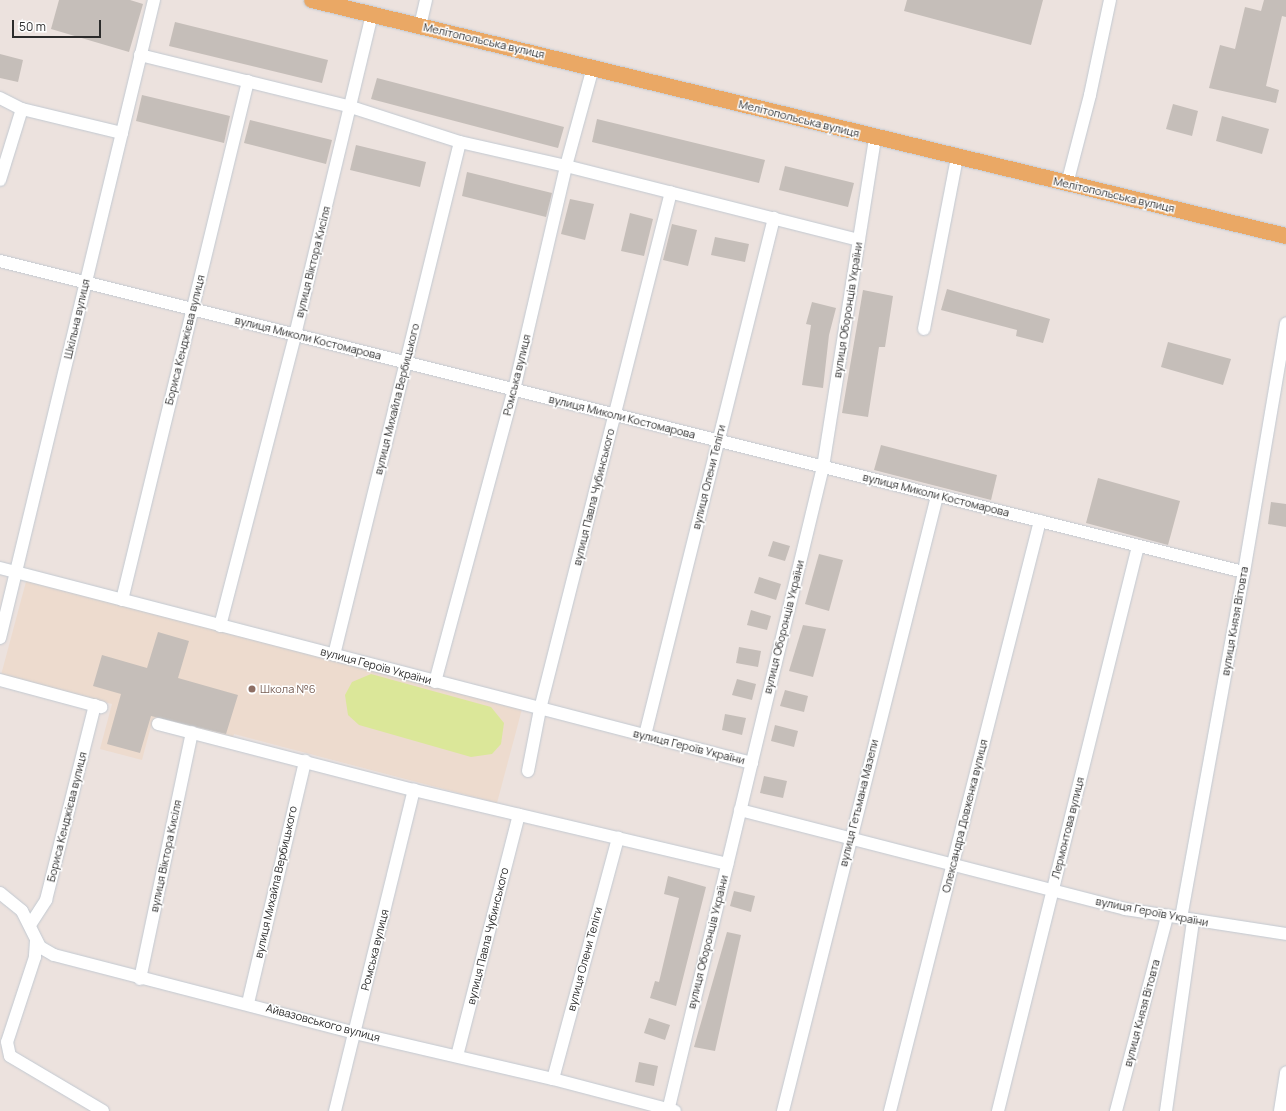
<!DOCTYPE html>
<meta charset="utf-8">
<style>
body{margin:0}
#map{position:relative;width:1286px;height:1111px;overflow:hidden;background:#ece2de;font-family:Manrope,sans-serif}
div>[style]{position:absolute}
.education>*{inset:0;background:#eddbce}
.pitch>*{inset:0;background:#dbe799}
.building>*{inset:0;background:#c5beb9}
.roads{filter:drop-shadow(0 0 1px #c2c9d1) drop-shadow(0 0 1px #c2c9d1)}
.minor>*{height:12px;margin:-6px;padding:0 6px;transform-origin:6px;border-radius:6px;background:#fff}
.major>*{height:16px;margin:-8px;padding:0 8px;transform-origin:8px;border-radius:8px;background:#eaa865}
.dots>*{width:11px;height:11px;translate:-50% -50%;box-sizing:border-box;border:2px solid #fff;border-radius:50%}
span{translate:-50% -50%;white-space:nowrap;text-align:center;line-height:1.15;-webkit-text-stroke:3px #fff;paint-order:stroke}
.street-label{font-size:11px;color:#2b2b2b}
.education-label{font-size:11px;color:#785e54}
.left{translate:0 -50%;text-align:left}
.scale{position:absolute;left:12px;top:20px;width:89px;height:18px;box-sizing:border-box;border:2px solid #2b2b2b;border-top:0;padding-left:5px;font-size:12px;line-height:14px;white-space:nowrap;color:#2b2b2b;-webkit-text-stroke:3px #fff;paint-order:stroke}
</style>
<div id="map">
<div class="education">
<div style="clip-path:polygon(27px 578px,522px 709px,497px 803px,234px 734px,230px 747px,151px 726px,142px 760px,100px 749px,112px 704px,1px 675px)"></div>
</div>
<div class="pitch">
<div style="clip-path:polygon(371px 674px,491px 707px,504px 723px,501px 744px,492px 754px,471px 757px,359px 725px,348px 715px,345px 695px,352px 682px)"></div>
</div>
<div class="building">
<div style="clip-path:polygon(59px 0,130px 0,143px 4px,129px 52px,51px 29px)"></div>
<div style="clip-path:polygon(907px 0,1043px 0,1031px 45px,904px 11px)"></div>
<div style="clip-path:polygon(1264px 0,1286px 0,1286px 17px,1282px 16px,1266px 86px,1279px 90px,1276px 103px,1209px 88px,1220px 45px,1235px 49px,1245px 7px,1261px 11px)"></div>
<div style="clip-path:polygon(175px 22px,328px 60px,322px 83px,169px 46px)"></div>
<div style="clip-path:polygon(0 54px,23px 60px,18px 82px,0 78px)"></div>
<div style="clip-path:polygon(377px 78px,564px 127px,558px 148px,371px 99px)"></div>
<div style="clip-path:polygon(142px 95px,230px 116px,224px 143px,136px 121px)"></div>
<div style="clip-path:polygon(1173px 104px,1198px 111px,1192px 136px,1166px 129px)"></div>
<div style="clip-path:polygon(1222px 116px,1269px 129px,1262px 154px,1216px 141px)"></div>
<div style="clip-path:polygon(597px 119px,765px 160px,759px 183px,592px 142px)"></div>
<div style="clip-path:polygon(250px 120px,332px 140px,326px 164px,244px 143px)"></div>
<div style="clip-path:polygon(356px 145px,426px 162px,420px 187px,350px 170px)"></div>
<div style="clip-path:polygon(785px 166px,854px 183px,848px 207px,779px 190px)"></div>
<div style="clip-path:polygon(467px 172px,552px 193px,546px 217px,462px 196px)"></div>
<div style="clip-path:polygon(570px 199px,594px 204px,585px 240px,561px 234px)"></div>
<div style="clip-path:polygon(630px 213px,653px 219px,644px 256px,621px 251px)"></div>
<div style="clip-path:polygon(672px 224px,697px 230px,688px 266px,663px 260px)"></div>
<div style="clip-path:polygon(715px 237px,749px 244px,745px 262px,711px 255px)"></div>
<div style="clip-path:polygon(947px 289px,1050px 319px,1043px 343px,1016px 336px,1017px 330px,941px 310px)"></div>
<div style="clip-path:polygon(863px 290px,893px 296px,885px 347px,879px 347px,868px 417px,842px 413px)"></div>
<div style="clip-path:polygon(812px 302px,836px 308px,829px 335px,823px 388px,802px 385px,811px 325px,806px 324px)"></div>
<div style="clip-path:polygon(1168px 342px,1231px 359px,1223px 385px,1161px 367px)"></div>
<div style="clip-path:polygon(881px 445px,997px 475px,991px 500px,874px 470px)"></div>
<div style="clip-path:polygon(1098px 478px,1180px 501px,1168px 545px,1086px 523px)"></div>
<div style="clip-path:polygon(1271px 502px,1286px 504px,1286px 527px,1268px 524px)"></div>
<div style="clip-path:polygon(773px 541px,790px 546px,785px 561px,768px 556px)"></div>
<div style="clip-path:polygon(819px 554px,843px 560px,829px 611px,805px 604px)"></div>
<div style="clip-path:polygon(759px 577px,781px 584px,776px 600px,754px 593px)"></div>
<div style="clip-path:polygon(751px 610px,771px 616px,767px 630px,747px 625px)"></div>
<div style="clip-path:polygon(803px 625px,826px 629px,813px 677px,789px 671px)"></div>
<div style="clip-path:polygon(158px 632px,189px 641px,178px 678px,238px 695px,226px 734px,151px 716px,140px 753px,107px 744px,121px 694px,93px 686px,102px 655px,147px 668px)"></div>
<div style="clip-path:polygon(739px 647px,761px 651px,758px 667px,736px 663px)"></div>
<div style="clip-path:polygon(737px 679px,756px 684px,752px 700px,732px 695px)"></div>
<div style="clip-path:polygon(785px 690px,808px 696px,804px 712px,780px 706px)"></div>
<div style="clip-path:polygon(725px 714px,746px 718px,742px 735px,722px 730px)"></div>
<div style="clip-path:polygon(775px 725px,798px 731px,794px 747px,771px 741px)"></div>
<div style="clip-path:polygon(764px 776px,787px 781px,783px 798px,760px 793px)"></div>
<div style="clip-path:polygon(668px 876px,706px 887px,676px 1006px,650px 998px,655px 981px,659px 982px,679px 898px,664px 894px)"></div>
<div style="clip-path:polygon(734px 891px,755px 896px,751px 912px,730px 906px)"></div>
<div style="clip-path:polygon(727px 932px,741px 935px,715px 1051px,694px 1047px)"></div>
<div style="clip-path:polygon(649px 1018px,670px 1025px,665px 1040px,644px 1033px)"></div>
<div style="clip-path:polygon(639px 1062px,658px 1066px,654px 1086px,635px 1082px)"></div>
</div>
<div class="roads">
<div class="minor">
<div style="left:420px;top:26px;width:27px;rotate:-77deg"></div>
<div style="left:140px;top:55px;width:217px;rotate:13.8deg"></div>
<div style="left:351px;top:107px;width:114px;rotate:17.8deg"></div>
<div style="left:460px;top:142px;width:109px;rotate:12.8deg"></div>
<div style="left:566px;top:166px;width:302px;rotate:14.2deg"></div>
<div style="left:0;top:98px;width:25px;rotate:27deg"></div>
<div style="left:22px;top:109px;width:103px;rotate:13.5deg"></div>
<div style="left:0;top:180px;width:74px;rotate:-72.8deg"></div>
<div style="left:1067px;top:184px;width:92px;rotate:-75.5deg"></div>
<div style="left:1090px;top:95px;width:97px;rotate:-78.1deg"></div>
<div style="left:0;top:261px;width:1282px;rotate:14.04deg"></div>
<div style="left:924px;top:329px;width:175px;rotate:-79.1deg"></div>
<div style="left:0;top:568px;width:777px;rotate:14.54deg"></div>
<div style="left:122px;top:600px;width:534px;rotate:-76.35deg"></div>
<div style="left:220px;top:626px;width:301px;rotate:-75.5deg"></div>
<div style="left:295px;top:335px;width:330px;rotate:-76.5deg"></div>
<div style="left:0;top:638px;width:656px;rotate:-76.43deg"></div>
<div style="left:334px;top:655px;width:528px;rotate:-76.2deg"></div>
<div style="left:0;top:680px;width:105px;rotate:15deg"></div>
<div style="left:435px;top:682px;width:302px;rotate:-74.9deg"></div>
<div style="left:514px;top:390px;width:230px;rotate:-76.9deg"></div>
<div style="left:566px;top:166px;width:103px;rotate:-74.7deg"></div>
<div style="left:158px;top:724px;width:264px;rotate:14.5deg"></div>
<div style="left:414px;top:790px;width:322px;rotate:13.3deg"></div>
<div style="left:645px;top:735px;width:533px;rotate:-75.99deg"></div>
<div style="left:528px;top:771px;width:63px;rotate:-79deg"></div>
<div style="left:540px;top:709px;width:533px;rotate:-75.78deg"></div>
<div style="left:740px;top:810px;width:398px;rotate:14.4deg"></div>
<div style="left:1125px;top:909px;width:163px;rotate:8.8deg"></div>
<div style="left:0;top:893px;width:28px;rotate:39deg"></div>
<div style="left:22px;top:911px;width:40px;rotate:63.4deg"></div>
<div style="left:40px;top:947px;width:16px;rotate:30deg"></div>
<div style="left:54px;top:955px;width:311px;rotate:14.5deg"></div>
<div style="left:355px;top:1033px;width:203px;rotate:13.1deg"></div>
<div style="left:553px;top:1079px;width:126px;rotate:14.7deg"></div>
<div style="left:1181px;top:918px;width:352px;rotate:-79.7deg"></div>
<div style="left:1244px;top:572px;width:252px;rotate:-80.4deg"></div>
<div style="left:30px;top:925px;width:30px;rotate:-57deg"></div>
<div style="left:46px;top:900px;width:201px;rotate:-75.9deg"></div>
<div style="left:36px;top:941px;width:16px;rotate:94deg"></div>
<div style="left:35px;top:957px;width:89px;rotate:108.2deg"></div>
<div style="left:7px;top:1042px;width:14px;rotate:78deg"></div>
<div style="left:10px;top:1056px;width:108px;rotate:30.6deg"></div>
<div style="left:140px;top:979px;width:252px;rotate:-78.1deg"></div>
<div style="left:248px;top:1003px;width:249px;rotate:-76.7deg"></div>
<div style="left:457px;top:1056px;width:249px;rotate:-75.6deg"></div>
<div style="left:553px;top:1079px;width:250px;rotate:-74.9deg"></div>
<div style="left:335px;top:1111px;width:331px;rotate:-76.2deg"></div>
<div style="left:668px;top:1111px;width:662px;rotate:-76.47deg"></div>
<div style="left:823px;top:467px;width:333px;rotate:-81deg"></div>
<div style="left:783px;top:1111px;width:634px;rotate:-75.94deg"></div>
<div style="left:890px;top:1111px;width:609px;rotate:-75.74deg"></div>
<div style="left:998px;top:1111px;width:582px;rotate:-76.08deg"></div>
<div style="left:1116px;top:1111px;width:202px;rotate:-75.3deg"></div>
<div style="left:1166px;top:1111px;width:192px;rotate:-81.9deg"></div>
<div style="left:1280px;top:1111px;width:39px;rotate:-81deg"></div>
</div>
<div class="major">
<div style="left:312px;top:0;width:1002px;rotate:13.62deg"></div>
</div>
</div>
<div class="dots">
<div style="left:252px;top:689px;background:#8d6e63"></div>
</div>
<div class="street-label">
<span style="left:484px;top:41px;rotate:13deg">Мелітопольська вулиця</span>
<span style="left:799px;top:119px;rotate:14deg">Мелітопольська вулиця</span>
<span style="left:1114px;top:195px;rotate:13deg">Мелітопольська вулиця</span>
<span style="left:313px;top:262px;rotate:-76deg">вулиця Віктора Кисіля</span>
<span style="left:848px;top:310px;rotate:-81deg">вулиця Оборонців України</span>
<span style="left:77px;top:319px;rotate:-77deg">Шкільна вулиця</span>
<span style="left:308px;top:338px;rotate:14deg">вулиця Миколи Костомарова</span>
<span style="left:185px;top:340px;rotate:-76deg">Бориса Кенджієва вулиця</span>
<span style="left:517px;top:375px;rotate:-76deg">Ромська вулиця</span>
<span style="left:397px;top:399px;rotate:-76deg">вулиця Михайла Вербицького</span>
<span style="left:622px;top:417px;rotate:14deg">вулиця Миколи Костомарова</span>
<span style="left:709px;top:477px;rotate:-76deg">вулиця Олени Теліги</span>
<span style="left:936px;top:495px;rotate:14deg">вулиця Миколи Костомарова</span>
<span style="left:594px;top:497px;rotate:-76deg">вулиця Павла Чубинського</span>
<span style="left:1235px;top:621px;rotate:-80deg">вулиця Князя Вітовта</span>
<span style="left:784px;top:627px;rotate:-76deg">вулиця Оборонців України</span>
<span style="left:376px;top:666px;rotate:15deg">вулиця Героїв України</span>
<span style="left:689px;top:747px;rotate:14deg">вулиця Героїв України</span>
<span style="left:859px;top:803px;rotate:-76deg">вулиця Гетьмана Мазепи</span>
<span style="left:965px;top:816px;rotate:-76deg">Олександра Довженка вулиця</span>
<span style="left:67px;top:817px;rotate:-76deg">Бориса Кенджієва вулиця</span>
<span style="left:1068px;top:828px;rotate:-76deg">Лермонтова вулиця</span>
<span style="left:166px;top:856px;rotate:-78deg">вулиця Віктора Кисіля</span>
<span style="left:276px;top:882px;rotate:-77deg">вулиця Михайла Вербицького</span>
<span style="left:1152px;top:912px;rotate:11deg">вулиця Героїв України</span>
<span style="left:488px;top:936px;rotate:-76deg">вулиця Павла Чубинського</span>
<span style="left:708px;top:942px;rotate:-76deg">вулиця Оборонців України</span>
<span style="left:375px;top:950px;rotate:-76deg">Ромська вулиця</span>
<span style="left:585px;top:959px;rotate:-75deg">вулиця Олени Теліги</span>
<span style="left:1142px;top:1013px;rotate:-75deg">вулиця Князя Вітовта</span>
<span style="left:323px;top:1023px;rotate:15deg">Айвазовського вулиця</span>
</div>
<div class="education-label">
<span class="left" style="left:260px;top:689px">Школа №6</span>
</div>
<div class="scale">50 m</div>
</div>
